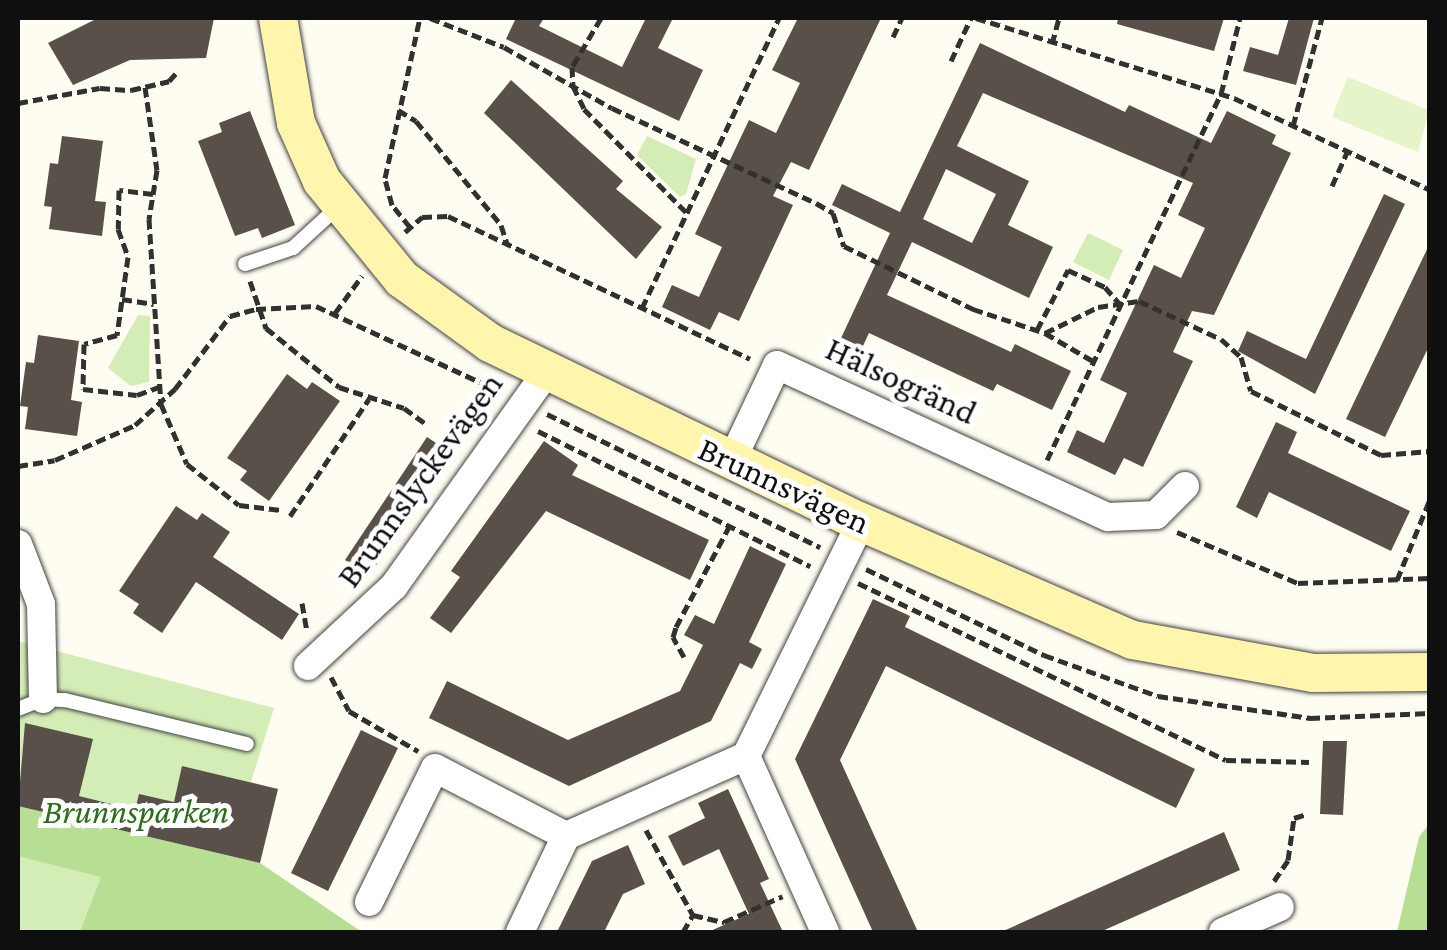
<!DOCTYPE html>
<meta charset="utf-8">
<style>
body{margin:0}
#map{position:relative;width:1447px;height:950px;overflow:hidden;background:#fffcf1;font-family:"Crimson Pro",serif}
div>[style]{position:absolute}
.green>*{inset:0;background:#d4edb6}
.forest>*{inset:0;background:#b7df94}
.pitch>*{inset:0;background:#e6f4c9}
.building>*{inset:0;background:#59504a}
.path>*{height:5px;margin-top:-2.5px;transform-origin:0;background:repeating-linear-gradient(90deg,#313131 0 10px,transparent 0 15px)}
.roads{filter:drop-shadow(0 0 2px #424242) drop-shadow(0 0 2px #424242)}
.lane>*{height:14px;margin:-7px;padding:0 7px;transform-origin:7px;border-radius:7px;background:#fff}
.street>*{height:28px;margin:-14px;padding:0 14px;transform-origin:14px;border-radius:14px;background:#fff}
.secondary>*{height:38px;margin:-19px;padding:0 19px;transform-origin:19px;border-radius:19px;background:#fff5ac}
span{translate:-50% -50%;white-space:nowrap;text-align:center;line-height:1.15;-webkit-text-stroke:10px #fff;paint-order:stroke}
.street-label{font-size:35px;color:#0f0f0f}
.park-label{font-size:35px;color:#2b6d19;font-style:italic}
.frame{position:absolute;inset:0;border:20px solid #0f0f0f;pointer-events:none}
</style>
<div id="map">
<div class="green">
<div style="clip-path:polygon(647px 136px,696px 159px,686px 194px,680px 197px,637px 155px)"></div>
<div style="clip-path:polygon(1088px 233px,1123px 250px,1109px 280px,1073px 262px)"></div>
<div style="clip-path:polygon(138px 315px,150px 316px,149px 382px,131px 386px,108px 368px)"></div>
<div style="clip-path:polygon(18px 641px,274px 708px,251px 782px,278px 789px,237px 932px,18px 932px)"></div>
</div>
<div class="forest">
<div style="clip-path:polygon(18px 806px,260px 863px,362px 932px,80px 932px,101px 877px,18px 856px)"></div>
<div style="clip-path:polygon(1429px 824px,1429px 932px,1397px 932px,1419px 837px)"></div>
</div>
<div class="pitch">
<div style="clip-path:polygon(1348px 77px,1429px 110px,1418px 152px,1332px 117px)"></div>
</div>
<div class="building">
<div style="clip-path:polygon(98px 18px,214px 18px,206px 58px,130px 60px,73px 85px,48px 43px)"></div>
<div style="clip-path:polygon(516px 18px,544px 18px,539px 26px,622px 67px,646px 18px,673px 18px,658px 48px,703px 70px,679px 121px,506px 39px)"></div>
<div style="clip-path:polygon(798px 18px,881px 18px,809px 170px,791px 162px,773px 196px,793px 205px,739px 321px,719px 312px,710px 330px,662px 307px,672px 285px,699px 297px,722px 247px,695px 234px,749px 120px,776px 133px,800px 83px,772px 70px)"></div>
<div style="clip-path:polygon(1118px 18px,1224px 18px,1214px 51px,1117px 24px)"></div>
<div style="clip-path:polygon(1289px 18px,1314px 18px,1296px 85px,1243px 71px,1250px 47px,1278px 55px)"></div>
<div style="clip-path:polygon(evenodd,980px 43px,1125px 112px,1129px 105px,1211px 143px,1227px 111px,1276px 135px,1272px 144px,1291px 153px,1214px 315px,1192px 311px,1173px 352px,1193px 361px,1143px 467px,1124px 458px,1115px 475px,1067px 452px,1077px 430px,1104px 443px,1127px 393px,1100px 380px,1154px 265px,1181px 278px,1205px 228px,1178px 215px,1193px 183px,983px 93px,957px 146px,1029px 181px,1008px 225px,1053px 247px,1029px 298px,912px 242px,887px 295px,1011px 352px,1015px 344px,1071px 371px,1052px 410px,997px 384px,993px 391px,869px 333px,856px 361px,835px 351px,890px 233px,832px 205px,842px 184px,900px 212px,980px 43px,946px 169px,996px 194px,972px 243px,923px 219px,946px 169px)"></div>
<div style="clip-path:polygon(511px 80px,623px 181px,616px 189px,662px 227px,636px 259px,484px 113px)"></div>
<div style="clip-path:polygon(250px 111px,295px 225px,262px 238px,258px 228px,235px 236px,198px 141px,222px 132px,219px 123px)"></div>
<div style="clip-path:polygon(62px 136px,103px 141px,95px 201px,106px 202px,102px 236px,49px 229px,52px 207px,44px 206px,50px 163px,58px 164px)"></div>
<div style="clip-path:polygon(1384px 194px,1405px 204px,1315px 394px,1238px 351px,1247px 331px,1306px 359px)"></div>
<div style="clip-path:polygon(1430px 243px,1430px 344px,1385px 437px,1346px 419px)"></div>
<div style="clip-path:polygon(38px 335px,79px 341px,71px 400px,82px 402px,77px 436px,25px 429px,28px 407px,20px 406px,26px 362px,34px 363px)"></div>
<div style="clip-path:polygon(287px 374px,307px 389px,312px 382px,340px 401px,269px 501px,240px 480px,247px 471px,227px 458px)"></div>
<div style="clip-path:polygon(1276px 422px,1297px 432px,1288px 453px,1410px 511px,1391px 551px,1269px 492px,1257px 518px,1236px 507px)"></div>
<div style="clip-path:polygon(427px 437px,451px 453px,369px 576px,345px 560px)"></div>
<div style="clip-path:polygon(544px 441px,578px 465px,572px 475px,709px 540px,690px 580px,546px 511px,451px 633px,430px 618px,460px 577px,451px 571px)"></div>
<div style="clip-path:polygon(176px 506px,197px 520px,202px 513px,230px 532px,213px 557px,299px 614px,282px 640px,196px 582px,162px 633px,133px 613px,139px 604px,119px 591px)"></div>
<div style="clip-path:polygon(750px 546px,786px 564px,749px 642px,762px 649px,752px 669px,740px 663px,711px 721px,569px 786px,429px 718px,447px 681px,568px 740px,680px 691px,703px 645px,684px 635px,695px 615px,714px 624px)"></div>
<div style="clip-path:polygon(873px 599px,910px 616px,905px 627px,1195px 769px,1176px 808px,886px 666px,840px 760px,918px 932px,873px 932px,795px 759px)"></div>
<div style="clip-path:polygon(25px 723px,93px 739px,79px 796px,135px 810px,139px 794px,174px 802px,182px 766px,278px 789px,260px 863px,18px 806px)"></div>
<div style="clip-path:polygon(361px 730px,398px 748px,328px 891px,291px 873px)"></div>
<div style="clip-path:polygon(1323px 741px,1347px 741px,1343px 815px,1320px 814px)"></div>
<div style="clip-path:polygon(728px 789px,769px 879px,760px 883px,783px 932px,708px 932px,749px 914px,719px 849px,683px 866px,668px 836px,705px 818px,698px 803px)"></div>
<div style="clip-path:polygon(1224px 832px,1240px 870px,1100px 932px,1001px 932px)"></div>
<div style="clip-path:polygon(628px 845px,645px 884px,623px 894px,604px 932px,557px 932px,592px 861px)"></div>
</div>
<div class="path">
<div style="left:430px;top:18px;width:79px;rotate:21.4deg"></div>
<div style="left:504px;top:47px;width:124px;rotate:29.5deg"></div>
<div style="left:612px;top:108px;width:225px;rotate:25deg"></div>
<div style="left:816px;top:203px;width:20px;rotate:30deg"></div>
<div style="left:833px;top:213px;width:35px;rotate:72deg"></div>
<div style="left:844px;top:246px;width:144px;rotate:26deg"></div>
<div style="left:973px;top:309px;width:76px;rotate:18.4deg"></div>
<div style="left:1045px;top:333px;width:59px;rotate:-26.1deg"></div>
<div style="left:1098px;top:307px;width:41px;rotate:-8.3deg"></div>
<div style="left:1139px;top:301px;width:90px;rotate:24.9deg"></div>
<div style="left:1221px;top:339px;width:27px;rotate:42deg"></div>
<div style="left:1241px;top:357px;width:35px;rotate:74deg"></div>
<div style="left:1251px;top:391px;width:145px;rotate:26.2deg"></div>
<div style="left:1381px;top:455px;width:49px;rotate:-4.7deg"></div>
<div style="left:601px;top:18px;width:57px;rotate:120.6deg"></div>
<div style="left:572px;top:67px;width:19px;rotate:87deg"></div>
<div style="left:573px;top:86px;width:25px;rotate:64deg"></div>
<div style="left:584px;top:109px;width:146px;rotate:45.3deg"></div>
<div style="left:976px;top:18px;width:270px;rotate:17.2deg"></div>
<div style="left:1234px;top:98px;width:217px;rotate:25.1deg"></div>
<div style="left:893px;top:37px;width:21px;rotate:-65deg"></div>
<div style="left:1052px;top:44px;width:27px;rotate:-75deg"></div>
<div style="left:951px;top:61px;width:47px;rotate:-65.1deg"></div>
<div style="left:145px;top:87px;width:84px;rotate:81.8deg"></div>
<div style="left:157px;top:170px;width:50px;rotate:99.3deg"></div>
<div style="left:149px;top:219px;width:185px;rotate:86.3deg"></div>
<div style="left:161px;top:404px;width:65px;rotate:66.6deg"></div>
<div style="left:187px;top:464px;width:66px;rotate:38.3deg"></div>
<div style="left:239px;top:505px;width:42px;rotate:6.8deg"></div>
<div style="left:18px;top:103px;width:83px;rotate:-10.4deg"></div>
<div style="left:100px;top:88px;width:31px;rotate:4deg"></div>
<div style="left:131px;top:90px;width:39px;rotate:-13deg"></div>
<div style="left:169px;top:81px;width:13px;rotate:-48deg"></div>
<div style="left:398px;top:110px;width:21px;rotate:31deg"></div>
<div style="left:416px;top:121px;width:134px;rotate:50.7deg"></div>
<div style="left:501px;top:225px;width:20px;rotate:72deg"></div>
<div style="left:1293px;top:126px;width:112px;rotate:-75deg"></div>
<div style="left:1332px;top:186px;width:37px;rotate:-66deg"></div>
<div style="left:153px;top:194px;width:34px;rotate:-173deg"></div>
<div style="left:119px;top:190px;width:39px;rotate:91deg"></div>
<div style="left:118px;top:229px;width:30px;rotate:70deg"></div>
<div style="left:128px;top:257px;width:79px;rotate:98deg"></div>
<div style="left:117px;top:335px;width:34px;rotate:165deg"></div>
<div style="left:84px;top:344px;width:45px;rotate:91.3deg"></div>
<div style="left:83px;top:389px;width:54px;rotate:6.3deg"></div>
<div style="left:137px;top:395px;width:23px;rotate:-20deg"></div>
<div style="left:410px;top:227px;width:28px;rotate:-129deg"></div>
<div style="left:392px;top:205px;width:28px;rotate:-105deg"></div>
<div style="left:385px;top:178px;width:164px;rotate:-77.7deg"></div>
<div style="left:405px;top:232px;width:23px;rotate:-41deg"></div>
<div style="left:422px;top:217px;width:26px;rotate:-2deg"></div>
<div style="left:448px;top:216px;width:334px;rotate:25.3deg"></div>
<div style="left:250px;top:281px;width:50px;rotate:71.2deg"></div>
<div style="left:266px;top:328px;width:94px;rotate:38.9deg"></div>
<div style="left:339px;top:387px;width:68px;rotate:17.9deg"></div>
<div style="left:404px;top:408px;width:26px;rotate:36deg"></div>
<div style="left:122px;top:299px;width:32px;rotate:9deg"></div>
<div style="left:642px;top:308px;width:321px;rotate:-64.7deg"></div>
<div style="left:335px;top:313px;width:46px;rotate:-53.9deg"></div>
<div style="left:1037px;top:330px;width:68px;rotate:-62.7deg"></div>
<div style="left:1068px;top:270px;width:41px;rotate:24.7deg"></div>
<div style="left:1105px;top:287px;width:23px;rotate:49deg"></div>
<div style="left:1045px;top:333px;width:56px;rotate:30.3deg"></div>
<div style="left:547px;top:414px;width:304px;rotate:26deg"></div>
<div style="left:538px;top:431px;width:304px;rotate:26.4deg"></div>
<div style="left:1047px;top:460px;width:405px;rotate:-64.6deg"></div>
<div style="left:1221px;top:94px;width:78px;rotate:-76deg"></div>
<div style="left:18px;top:466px;width:37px;rotate:-9deg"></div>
<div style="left:55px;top:460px;width:87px;rotate:-23.6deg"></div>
<div style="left:135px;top:425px;width:54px;rotate:-42deg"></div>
<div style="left:175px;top:389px;width:91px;rotate:-53deg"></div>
<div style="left:230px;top:316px;width:27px;rotate:-15deg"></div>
<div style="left:256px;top:309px;width:60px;rotate:-2.9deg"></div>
<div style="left:316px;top:306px;width:204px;rotate:24.9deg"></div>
<div style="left:290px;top:516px;width:141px;rotate:-56deg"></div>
<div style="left:1177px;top:532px;width:131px;rotate:22.9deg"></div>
<div style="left:1298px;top:583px;width:132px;rotate:-2.2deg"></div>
<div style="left:866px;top:569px;width:198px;rotate:25.8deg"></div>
<div style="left:1044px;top:655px;width:121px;rotate:19.8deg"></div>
<div style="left:1158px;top:696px;width:154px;rotate:8.2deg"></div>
<div style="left:1310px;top:718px;width:120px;rotate:-2.4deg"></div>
<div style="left:1397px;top:580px;width:87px;rotate:-67.8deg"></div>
<div style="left:858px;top:583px;width:408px;rotate:25.7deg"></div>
<div style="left:1226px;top:760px;width:83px;rotate:1.4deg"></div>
<div style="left:302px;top:603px;width:29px;rotate:80deg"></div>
<div style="left:684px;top:657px;width:23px;rotate:-119deg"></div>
<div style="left:673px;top:637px;width:10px;rotate:-73deg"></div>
<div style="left:676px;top:627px;width:113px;rotate:-62.1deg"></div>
<div style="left:331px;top:677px;width:38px;rotate:62deg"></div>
<div style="left:349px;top:711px;width:80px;rotate:30.1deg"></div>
<div style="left:646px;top:830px;width:97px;rotate:61.1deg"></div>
<div style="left:693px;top:915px;width:32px;rotate:13deg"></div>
<div style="left:724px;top:922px;width:64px;rotate:-23.8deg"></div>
<div style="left:1274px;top:881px;width:25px;rotate:-56deg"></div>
<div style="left:1288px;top:860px;width:42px;rotate:-81.9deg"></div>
<div style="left:1294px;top:818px;width:14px;rotate:-17deg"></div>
<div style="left:683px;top:932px;width:20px;rotate:-60deg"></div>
</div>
<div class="roads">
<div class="lane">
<div style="left:245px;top:264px;width:51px;rotate:-18.4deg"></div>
<div style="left:293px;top:248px;width:64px;rotate:-42.5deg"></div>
<div style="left:18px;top:709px;width:27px;rotate:-22deg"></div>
<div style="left:43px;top:699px;width:22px;rotate:3deg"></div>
<div style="left:65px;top:700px;width:187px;rotate:13.6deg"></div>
</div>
<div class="street">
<div style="left:731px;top:462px;width:107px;rotate:-64.6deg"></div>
<div style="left:777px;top:365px;width:364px;rotate:24.7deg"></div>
<div style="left:1108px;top:517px;width:48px;rotate:-2.4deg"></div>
<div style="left:1156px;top:515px;width:41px;rotate:-45deg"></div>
<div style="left:18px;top:544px;width:64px;rotate:69deg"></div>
<div style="left:41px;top:604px;width:95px;rotate:88.8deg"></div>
<div style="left:308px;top:666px;width:117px;rotate:-42.9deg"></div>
<div style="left:394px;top:586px;width:260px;rotate:-54.5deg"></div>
<div style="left:746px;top:756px;width:193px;rotate:65.8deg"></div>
<div style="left:369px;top:902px;width:149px;rotate:-63.8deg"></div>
<div style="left:435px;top:768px;width:148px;rotate:27.4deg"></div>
<div style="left:520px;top:932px;width:106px;rotate:-64.4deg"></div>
<div style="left:566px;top:836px;width:197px;rotate:-24deg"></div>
<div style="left:746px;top:756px;width:261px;rotate:-63.8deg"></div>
<div style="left:1223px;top:932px;width:62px;rotate:-23.7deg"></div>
</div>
<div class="secondary">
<div style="left:278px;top:18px;width:107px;rotate:80.3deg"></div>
<div style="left:296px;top:123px;width:64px;rotate:65.9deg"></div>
<div style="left:322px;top:181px;width:127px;rotate:50.8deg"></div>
<div style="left:402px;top:279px;width:109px;rotate:36deg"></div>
<div style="left:490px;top:343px;width:412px;rotate:25.8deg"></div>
<div style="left:861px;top:522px;width:296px;rotate:23.5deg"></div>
<div style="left:1133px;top:640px;width:183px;rotate:10.4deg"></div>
<div style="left:1313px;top:673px;width:117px;rotate:-0.5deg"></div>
</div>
</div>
<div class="street-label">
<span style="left:901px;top:381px;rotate:25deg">Hälsogränd</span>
<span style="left:420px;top:480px;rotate:-54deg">Brunnslyckevägen</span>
<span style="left:784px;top:486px;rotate:25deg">Brunnsvägen</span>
</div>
<div class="park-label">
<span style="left:136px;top:812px">Brunnsparken</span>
</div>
<div class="frame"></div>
</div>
